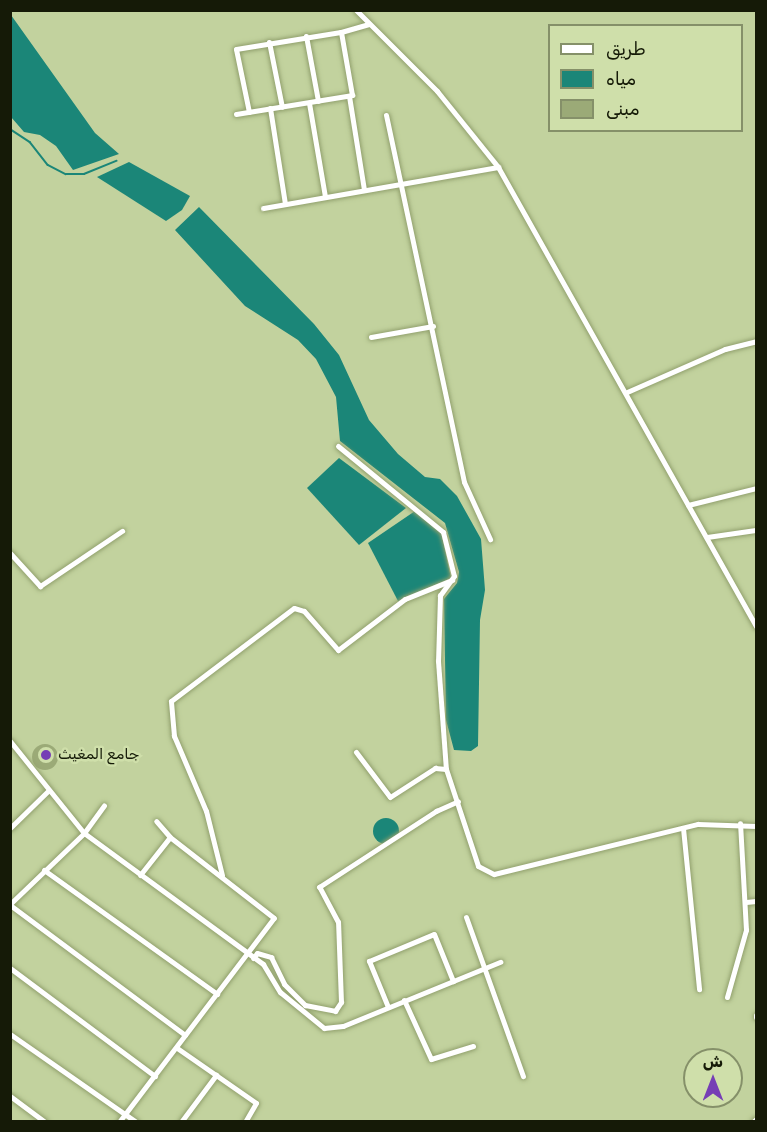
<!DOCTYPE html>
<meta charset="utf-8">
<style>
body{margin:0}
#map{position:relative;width:767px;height:1132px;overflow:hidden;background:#c2d29e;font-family:Rubik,"Noto Sans Arabic",sans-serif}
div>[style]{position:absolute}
.water>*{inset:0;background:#1b8678}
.round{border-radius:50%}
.stream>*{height:1.5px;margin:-0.75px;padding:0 0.75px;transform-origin:0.75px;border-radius:0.75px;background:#1b8678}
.building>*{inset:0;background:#9baa77}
.roads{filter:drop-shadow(0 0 2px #91a06d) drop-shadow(0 0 2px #91a06d)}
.minor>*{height:5px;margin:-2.5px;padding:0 2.5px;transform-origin:2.5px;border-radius:2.5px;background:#fff}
.dots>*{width:16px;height:16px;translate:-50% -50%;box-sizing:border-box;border:3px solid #cfdfaa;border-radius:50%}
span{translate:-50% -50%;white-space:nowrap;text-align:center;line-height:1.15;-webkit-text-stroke:5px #cfdfaa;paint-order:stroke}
.poi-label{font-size:15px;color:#151a07}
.left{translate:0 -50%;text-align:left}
.frame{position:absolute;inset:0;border:12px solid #151a07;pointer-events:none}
.legend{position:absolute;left:548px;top:24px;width:195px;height:108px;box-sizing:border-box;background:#cfdfaa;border:2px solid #859069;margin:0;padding:8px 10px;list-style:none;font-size:18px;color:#151a07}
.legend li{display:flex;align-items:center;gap:12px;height:30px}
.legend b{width:30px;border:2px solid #859069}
.north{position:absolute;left:683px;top:1048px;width:60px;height:60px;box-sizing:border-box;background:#cfdfaa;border:2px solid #859069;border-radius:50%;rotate:0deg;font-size:16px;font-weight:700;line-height:24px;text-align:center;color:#151a07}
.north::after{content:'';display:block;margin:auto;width:21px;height:27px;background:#763eb5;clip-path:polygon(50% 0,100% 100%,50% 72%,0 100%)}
</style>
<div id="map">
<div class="water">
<div style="clip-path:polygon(11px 15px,95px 133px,119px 154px,73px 170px,56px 146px,40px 135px,24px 132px,11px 117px)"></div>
<div style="clip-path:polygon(129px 162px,190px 196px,182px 210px,166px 221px,97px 177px)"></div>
<div style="clip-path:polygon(199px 207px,314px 324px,339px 355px,369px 420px,398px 454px,425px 477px,440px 479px,457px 496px,481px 539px,485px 590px,480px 620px,478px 746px,471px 751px,454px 750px,446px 720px,444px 599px,457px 583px,459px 572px,445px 523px,340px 441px,336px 397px,316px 359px,298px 340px,245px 306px,175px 230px)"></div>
<div style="clip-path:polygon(339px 458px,406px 508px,359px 545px,307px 488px)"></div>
<div style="clip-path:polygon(418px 509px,440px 527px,451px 578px,398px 601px,368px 543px)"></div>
<div class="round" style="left:373px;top:818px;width:26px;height:26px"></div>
</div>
<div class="stream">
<div style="left:10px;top:129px;width:24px;rotate:33deg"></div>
<div style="left:30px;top:142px;width:29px;rotate:52deg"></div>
<div style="left:48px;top:165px;width:20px;rotate:27deg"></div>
<div style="left:66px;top:174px;width:18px"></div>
<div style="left:84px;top:174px;width:35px;rotate:-22deg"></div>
</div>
<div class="building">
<div class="round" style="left:32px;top:744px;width:26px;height:26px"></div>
</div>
<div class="roads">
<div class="minor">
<div style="left:356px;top:10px;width:115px;rotate:45deg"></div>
<div style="left:437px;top:91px;width:97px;rotate:51.2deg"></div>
<div style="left:498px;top:167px;width:527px;rotate:60.66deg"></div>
<div style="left:306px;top:36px;width:66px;rotate:79.5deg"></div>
<div style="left:269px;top:42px;width:66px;rotate:78.7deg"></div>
<div style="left:349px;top:96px;width:95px;rotate:80.9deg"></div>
<div style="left:309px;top:103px;width:95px;rotate:80.3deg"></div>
<div style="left:270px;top:108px;width:97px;rotate:81.1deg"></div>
<div style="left:249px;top:112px;width:64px;rotate:-101.7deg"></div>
<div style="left:236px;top:49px;width:106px;rotate:-9.2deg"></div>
<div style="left:236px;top:114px;width:118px;rotate:-9.3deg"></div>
<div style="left:352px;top:95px;width:64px;rotate:-99.9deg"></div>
<div style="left:341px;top:32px;width:29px;rotate:-16deg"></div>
<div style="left:386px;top:115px;width:375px;rotate:78deg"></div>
<div style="left:464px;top:482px;width:63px;rotate:65.5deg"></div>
<div style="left:263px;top:208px;width:239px;rotate:-9.9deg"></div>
<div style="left:371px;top:337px;width:63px;rotate:-10.1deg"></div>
<div style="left:627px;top:392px;width:107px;rotate:-23.7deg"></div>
<div style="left:725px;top:349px;width:32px;rotate:-14deg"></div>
<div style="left:338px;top:446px;width:136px;rotate:39.3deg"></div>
<div style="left:443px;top:532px;width:45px;rotate:76deg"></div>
<div style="left:454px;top:576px;width:24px;rotate:126deg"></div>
<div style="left:440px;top:595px;width:66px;rotate:91.7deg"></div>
<div style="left:438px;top:661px;width:108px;rotate:85.8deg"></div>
<div style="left:688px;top:505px;width:70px;rotate:-14deg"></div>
<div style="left:707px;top:537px;width:49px;rotate:-8.1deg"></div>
<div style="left:10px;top:553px;width:45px;rotate:47.7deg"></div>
<div style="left:40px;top:586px;width:99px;rotate:-33.9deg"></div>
<div style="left:10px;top:741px;width:118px;rotate:51.2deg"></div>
<div style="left:84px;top:833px;width:222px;rotate:36.2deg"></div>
<div style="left:263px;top:964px;width:33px;rotate:59deg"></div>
<div style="left:280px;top:992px;width:57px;rotate:39.3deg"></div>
<div style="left:324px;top:1028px;width:19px;rotate:-6deg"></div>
<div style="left:343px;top:1026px;width:170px;rotate:-22.2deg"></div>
<div style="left:356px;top:752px;width:56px;rotate:52.9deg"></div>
<div style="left:390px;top:797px;width:54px;rotate:-32.8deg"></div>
<div style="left:435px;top:768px;width:11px;rotate:5deg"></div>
<div style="left:446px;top:769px;width:102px;rotate:71.7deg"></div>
<div style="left:478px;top:866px;width:18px;rotate:27deg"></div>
<div style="left:494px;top:874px;width:210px;rotate:-13.8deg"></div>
<div style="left:698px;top:824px;width:58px;rotate:2deg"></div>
<div style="left:10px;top:828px;width:54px;rotate:-44.3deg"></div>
<div style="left:683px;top:828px;width:162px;rotate:84.3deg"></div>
<div style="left:44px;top:870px;width:213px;rotate:35.6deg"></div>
<div style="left:140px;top:875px;width:48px;rotate:-51.7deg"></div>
<div style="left:222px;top:875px;width:66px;rotate:-104deg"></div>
<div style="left:206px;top:811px;width:82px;rotate:-113.1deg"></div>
<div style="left:174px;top:736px;width:35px;rotate:-95deg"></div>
<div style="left:171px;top:701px;width:154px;rotate:-37.1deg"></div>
<div style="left:294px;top:608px;width:10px;rotate:17deg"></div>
<div style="left:304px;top:611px;width:52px;rotate:48.9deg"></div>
<div style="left:338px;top:650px;width:84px;rotate:-37.3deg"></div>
<div style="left:405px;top:599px;width:51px;rotate:-22deg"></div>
<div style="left:746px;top:902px;width:10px;rotate:-6deg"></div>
<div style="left:10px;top:904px;width:103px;rotate:-43.8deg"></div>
<div style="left:84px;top:833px;width:34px;rotate:-54deg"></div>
<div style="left:10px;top:905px;width:218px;rotate:36.6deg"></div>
<div style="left:466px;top:917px;width:169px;rotate:70.3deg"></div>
<div style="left:253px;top:958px;width:6px;rotate:-51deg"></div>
<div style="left:257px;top:953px;width:15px;rotate:16deg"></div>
<div style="left:271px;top:957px;width:30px;rotate:64deg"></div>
<div style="left:284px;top:984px;width:30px;rotate:45deg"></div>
<div style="left:305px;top:1005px;width:31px;rotate:11deg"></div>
<div style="left:335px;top:1011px;width:11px;rotate:-56deg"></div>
<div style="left:341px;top:1002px;width:80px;rotate:-92.1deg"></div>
<div style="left:338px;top:922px;width:40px;rotate:-118deg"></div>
<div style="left:319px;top:887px;width:140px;rotate:-33deg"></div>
<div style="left:436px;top:811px;width:24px;rotate:-24deg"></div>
<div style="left:10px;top:968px;width:181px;rotate:36.7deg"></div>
<div style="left:727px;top:997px;width:70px;rotate:-74.2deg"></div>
<div style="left:746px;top:930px;width:107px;rotate:-93.2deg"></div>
<div style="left:404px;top:1000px;width:65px;rotate:65.4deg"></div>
<div style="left:431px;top:1059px;width:44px;rotate:-17.2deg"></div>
<div style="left:388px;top:1007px;width:50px;rotate:-112.4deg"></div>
<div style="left:369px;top:961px;width:70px;rotate:-22.6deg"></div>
<div style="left:434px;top:934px;width:51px;rotate:68deg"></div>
<div style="left:756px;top:1017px;width:2px;rotate:-90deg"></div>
<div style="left:10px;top:1034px;width:154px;rotate:34.9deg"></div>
<div style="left:177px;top:1048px;width:96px;rotate:34.8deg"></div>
<div style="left:256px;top:1103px;width:22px;rotate:120deg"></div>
<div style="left:10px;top:1096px;width:44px;rotate:36.6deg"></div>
<div style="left:119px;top:1122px;width:256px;rotate:-52.8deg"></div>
<div style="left:274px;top:918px;width:132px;rotate:-142.1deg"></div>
<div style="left:170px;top:837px;width:21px;rotate:-131deg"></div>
<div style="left:181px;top:1122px;width:59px;rotate:-53.3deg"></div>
<div style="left:753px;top:1122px;width:4px;rotate:-45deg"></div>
</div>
</div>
<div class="dots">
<div style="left:46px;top:755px;background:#763eb5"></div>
</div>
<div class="poi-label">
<span class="left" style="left:58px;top:755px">جامع المغيث</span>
</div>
<div class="frame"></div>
<ul class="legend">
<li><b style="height:8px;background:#fff"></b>طريق</li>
<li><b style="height:16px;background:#1b8678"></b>مياه</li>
<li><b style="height:16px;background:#9baa77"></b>مبنى</li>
</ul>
<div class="north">ش</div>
</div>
